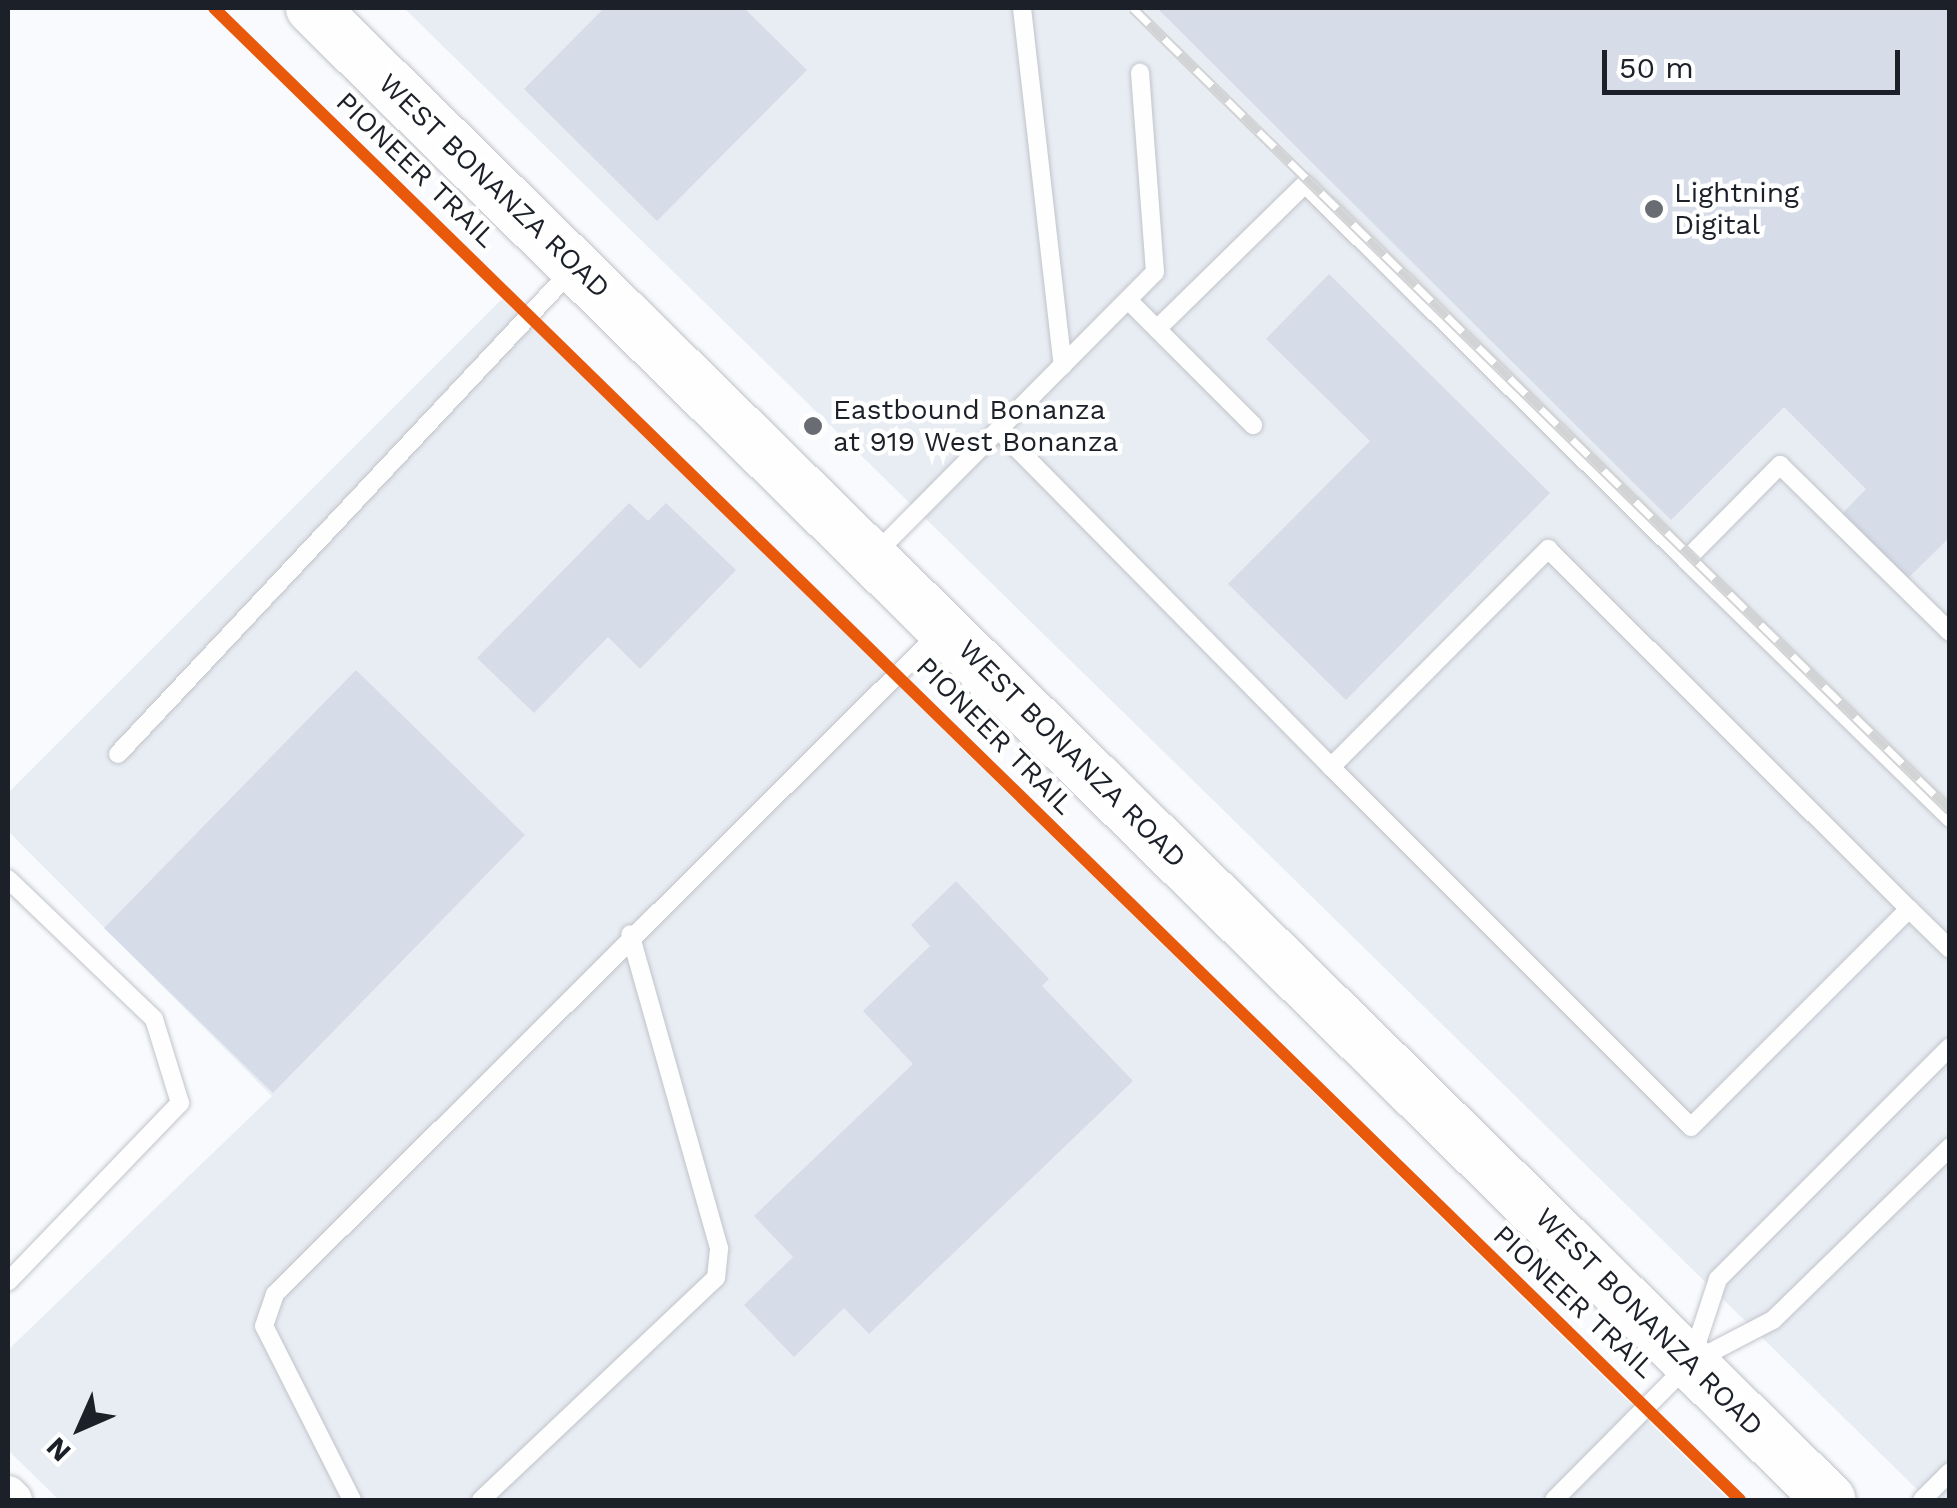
<!DOCTYPE html>
<style>
body{margin:0}
#map{position:relative;width:1957px;height:1508px;overflow:hidden;background:#f8fafd;font-family:"Work Sans",sans-serif}
div>[style]{position:absolute}
.built>*{inset:0;background:#e8edf4}
.building>*{inset:0;background:#d6dce8}
.roads{filter:drop-shadow(0 0 2px #c1c4c9) drop-shadow(0 0 2px #c1c4c9)}
.service>*{height:18px;margin:-9px;padding:0 9px;transform-origin:9px;border-radius:9px;background:#fefeff}
.minor>*{height:38px;margin:-19px;padding:0 19px;transform-origin:19px;border-radius:19px;background:#fefeff}
.secondary>*{height:52px;margin:-26px;padding:0 26px;transform-origin:26px;border-radius:26px;background:#fefeff}
.rail>*{height:11px;margin-top:-5.5px;transform-origin:0;background:repeating-linear-gradient(90deg,#fff 0 22px,#d2d3d4 0 44px);box-sizing:border-box;border-block:2px solid #d2d3d4}
.cycleway>*{height:12px;margin:-6px;padding:0 6px;transform-origin:6px;border-radius:6px;background:#e8590c}
.dots>*{width:28px;height:28px;translate:-50% -50%;box-sizing:border-box;border:5px solid #fff;border-radius:50%}
span{translate:-50% -50%;white-space:nowrap;text-align:center;line-height:1.15;-webkit-text-stroke:9px #fff;paint-order:stroke}
.street-label{font-size:28px;color:#1c2028}
.poi-label{font-size:28px;color:#1c2028}
.left{translate:0 -50%;text-align:left}
.frame{position:absolute;inset:0;border:10px solid #1c2028;pointer-events:none}
.north{position:absolute;left:30px;top:1378px;width:100px;height:100px;-webkit-text-stroke:8px #fff;paint-order:stroke;rotate:225deg;font-size:28px;font-weight:700;line-height:40px;text-align:center;color:#1c2028}
.north::after{content:'';display:block;margin:auto;width:35px;height:45px;background:#1c2028;clip-path:polygon(50% 0,100% 100%,50% 72%,0 100%)}
.scale{position:absolute;left:1602px;top:50px;width:298px;height:45px;box-sizing:border-box;border:5px solid #1c2028;border-top:0;padding-left:12px;font-size:30px;line-height:35px;white-space:nowrap;color:#1c2028;-webkit-text-stroke:8px #fff;paint-order:stroke}
</style>
<div id="map">
<div class="built">
<div style="clip-path:polygon(404px 8px,1949px 8px,1949px 1500px,1928px 1500px)"></div>
<div style="clip-path:polygon(503px 298px,1729px 1500px,59px 1500px,8px 1450px,8px 1350px,272px 1096px,8px 831px,8px 793px)"></div>
</div>
<div class="building">
<div style="clip-path:polygon(604px 8px,744px 8px,807px 70px,657px 221px,524px 89px)"></div>
<div style="clip-path:polygon(1157px 8px,1950px 8px,1950px 537px,1902px 584px,1837px 519px,1866px 489px,1784px 407px,1671px 520px)"></div>
<div style="clip-path:polygon(1329px 274px,1550px 493px,1346px 700px,1228px 584px,1370px 441px,1266px 339px)"></div>
<div style="clip-path:polygon(629px 503px,648px 521px,666px 503px,736px 570px,640px 669px,608px 637px,534px 713px,477px 658px)"></div>
<div style="clip-path:polygon(356px 670px,525px 835px,273px 1093px,104px 928px)"></div>
<div style="clip-path:polygon(956px 881px,1049px 979px,1042px 986px,1133px 1081px,869px 1334px,844px 1308px,794px 1357px,744px 1305px,793px 1257px,754px 1216px,913px 1064px,863px 1011px,930px 946px,911px 925px)"></div>
</div>
<div class="roads">
<div class="service">
<div style="left:1022px;top:8px;width:360px;rotate:83.5deg"></div>
<div style="left:1128px;top:300px;width:177px;rotate:45deg"></div>
<div style="left:1157px;top:329px;width:207px;rotate:-44.4deg"></div>
<div style="left:1305px;top:184px;width:535px;rotate:44.62deg"></div>
<div style="left:1686px;top:560px;width:134px;rotate:-45.3deg"></div>
<div style="left:1780px;top:465px;width:238px;rotate:44.5deg"></div>
<div style="left:999px;top:430px;width:473px;rotate:45.4deg"></div>
<div style="left:873px;top:556px;width:400px;rotate:-45.2deg"></div>
<div style="left:1155px;top:272px;width:200px;rotate:-94.3deg"></div>
<div style="left:1686px;top:560px;width:369px;rotate:44.3deg"></div>
<div style="left:118px;top:754px;width:664px;rotate:-46.83deg"></div>
<div style="left:8px;top:879px;width:202px;rotate:43.8deg"></div>
<div style="left:154px;top:1019px;width:88px;rotate:72.8deg"></div>
<div style="left:180px;top:1103px;width:248px;rotate:133.9deg"></div>
<div style="left:1909px;top:909px;width:308px;rotate:135deg"></div>
<div style="left:1691px;top:1127px;width:509px;rotate:-135deg"></div>
<div style="left:1331px;top:767px;width:308px;rotate:-45.1deg"></div>
<div style="left:1548px;top:549px;width:510px;rotate:44.92deg"></div>
<div style="left:1909px;top:909px;width:57px;rotate:44.3deg"></div>
<div style="left:1692px;top:1358px;width:83px;rotate:-71.8deg"></div>
<div style="left:1718px;top:1279px;width:328px;rotate:-45deg"></div>
<div style="left:352px;top:1500px;width:195px;rotate:-116.8deg"></div>
<div style="left:264px;top:1326px;width:34px;rotate:-71deg"></div>
<div style="left:275px;top:1294px;width:938px;rotate:-44.87deg"></div>
<div style="left:481px;top:1500px;width:323px;rotate:-43.4deg"></div>
<div style="left:716px;top:1278px;width:30px;rotate:-84deg"></div>
<div style="left:719px;top:1248px;width:326px;rotate:-105.8deg"></div>
<div style="left:1554px;top:1500px;width:193px;rotate:-45.2deg"></div>
<div style="left:1690px;top:1363px;width:93px;rotate:-27.4deg"></div>
<div style="left:1773px;top:1320px;width:248px;rotate:-44.3deg"></div>
<div style="left:1922px;top:1500px;width:40px;rotate:-45deg"></div>
</div>
<div class="minor">
<div style="left:8px;top:1495px;width:7px;rotate:45deg"></div>
</div>
<div class="secondary">
<div style="left:312px;top:8px;width:2128px;rotate:44.51deg"></div>
</div>
</div>
<div class="rail">
<div style="left:1133px;top:8px;width:1145px;rotate:44.47deg"></div>
</div>
<div class="cycleway">
<div style="left:214px;top:8px;width:2134px;rotate:44.35deg"></div>
</div>
<div class="dots">
<div style="left:1654px;top:209px;background:#696c73"></div>
<div style="left:813px;top:426px;background:#696c73"></div>
</div>
<div class="street-label">
<span style="left:416px;top:170px;rotate:44deg">PIONEER TRAIL</span>
<span style="left:494px;top:186px;rotate:44deg">WEST BONANZA ROAD</span>
<span style="left:995px;top:736px;rotate:45deg">PIONEER TRAIL</span>
<span style="left:1072px;top:754px;rotate:45deg">WEST BONANZA ROAD</span>
<span style="left:1574px;top:1302px;rotate:43deg">PIONEER TRAIL</span>
<span style="left:1649px;top:1322px;rotate:45deg">WEST BONANZA ROAD</span>
</div>
<div class="poi-label">
<span class="left" style="left:1674px;top:209px">Lightning<br>Digital</span>
<span class="left" style="left:833px;top:426px">Eastbound Bonanza<br>at 919 West Bonanza</span>
</div>
<div class="frame"></div>
<div class="north">N</div>
<div class="scale">50 m</div>
</div>
